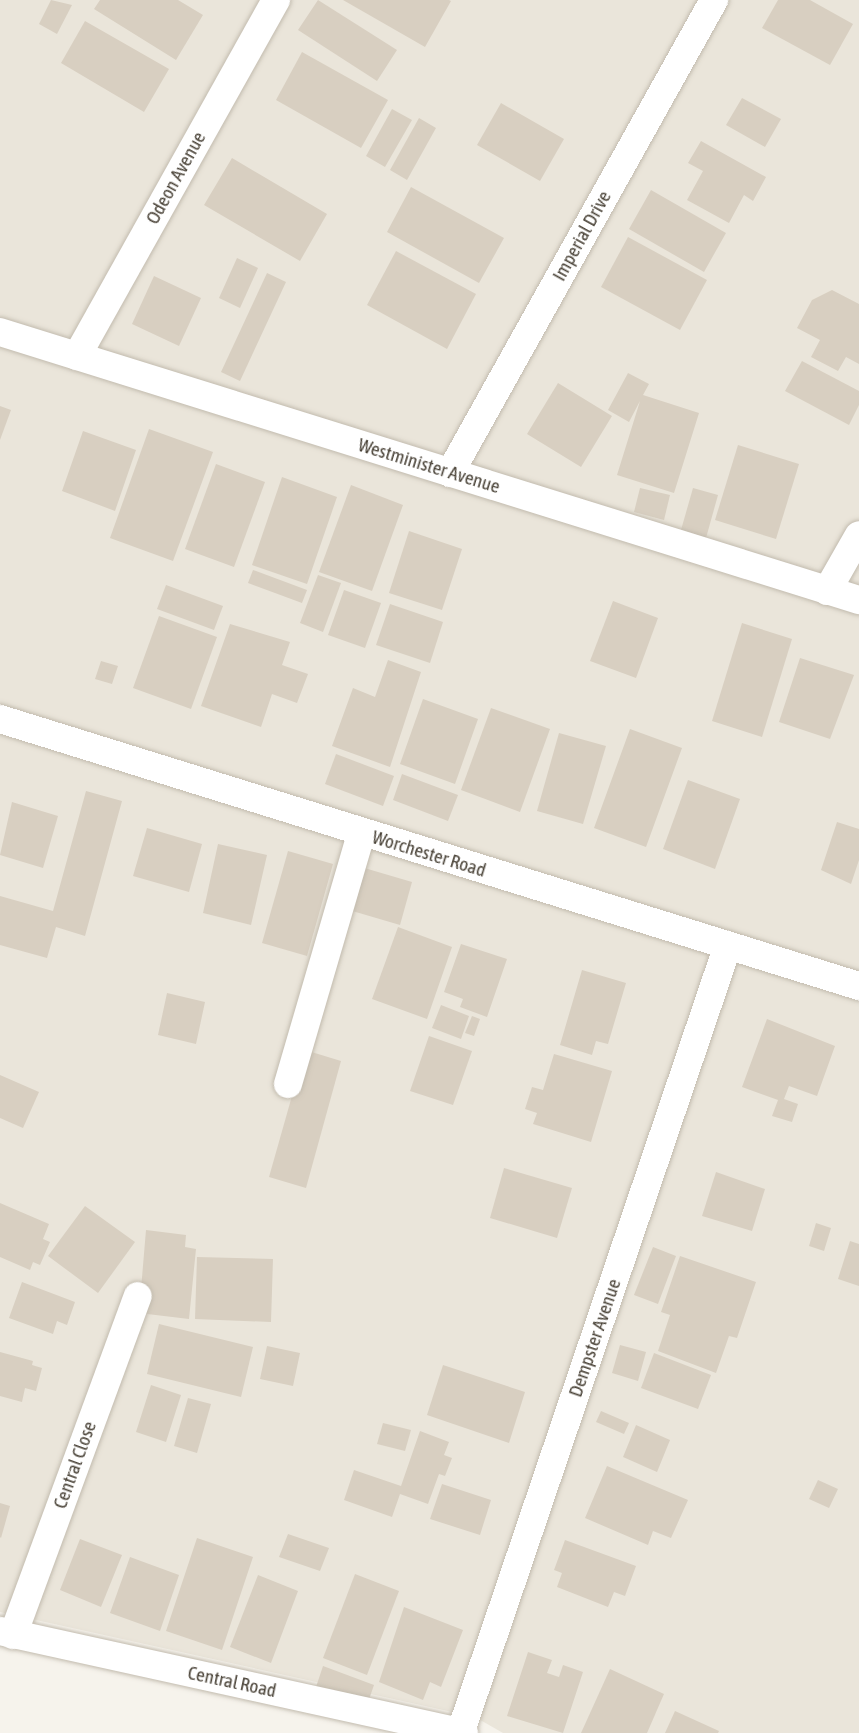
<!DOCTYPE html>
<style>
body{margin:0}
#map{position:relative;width:859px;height:1733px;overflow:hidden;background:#f6f3ec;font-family:"Asap Condensed",sans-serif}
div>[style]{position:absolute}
.residential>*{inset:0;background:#eae5da}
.building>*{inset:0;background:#d8cfc1}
.roads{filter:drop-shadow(0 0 2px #c2bbae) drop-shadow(0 0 2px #c2bbae)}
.street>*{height:28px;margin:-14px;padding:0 14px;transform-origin:14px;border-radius:14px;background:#fff}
span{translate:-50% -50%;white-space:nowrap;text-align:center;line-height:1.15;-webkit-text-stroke:5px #fff;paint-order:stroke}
.street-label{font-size:19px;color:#4b4439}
</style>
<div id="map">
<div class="residential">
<div style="clip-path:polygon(0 0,859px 0,859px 1733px,503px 1733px,475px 1717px,0 1612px)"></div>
</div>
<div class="building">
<div style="clip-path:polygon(51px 0,72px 5px,57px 34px,39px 24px)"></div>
<div style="clip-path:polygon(100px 0,178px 0,203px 15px,176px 60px,94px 9px)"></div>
<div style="clip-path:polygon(318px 0,397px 50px,377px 81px,298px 30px)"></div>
<div style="clip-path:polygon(343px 0,449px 0,451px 1px,425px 47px)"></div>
<div style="clip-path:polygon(778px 0,810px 0,853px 24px,830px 65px,762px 28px)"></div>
<div style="clip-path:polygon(85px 21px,169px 69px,144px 112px,61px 63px)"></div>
<div style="clip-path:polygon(302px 52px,388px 100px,361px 148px,276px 100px)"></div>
<div style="clip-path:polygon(742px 98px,781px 119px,765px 147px,726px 125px)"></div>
<div style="clip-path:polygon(501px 103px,564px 139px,540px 181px,477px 145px)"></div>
<div style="clip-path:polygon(392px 109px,412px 120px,385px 167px,366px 156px)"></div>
<div style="clip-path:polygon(419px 118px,436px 128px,407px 180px,390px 170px)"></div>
<div style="clip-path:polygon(701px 141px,766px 177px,753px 201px,744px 195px,729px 223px,687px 200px,703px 171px,688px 163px)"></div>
<div style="clip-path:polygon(232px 158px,327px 214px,300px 261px,204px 205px)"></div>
<div style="clip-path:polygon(411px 187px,504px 238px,479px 283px,387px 232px)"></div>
<div style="clip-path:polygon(651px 190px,726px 233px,704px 272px,629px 229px)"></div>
<div style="clip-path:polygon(628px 237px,707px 280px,680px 330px,601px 287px)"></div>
<div style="clip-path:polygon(396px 251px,476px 294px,447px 349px,367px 305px)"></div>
<div style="clip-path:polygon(237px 258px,258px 268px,240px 308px,219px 298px)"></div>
<div style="clip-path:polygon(267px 273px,286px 282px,240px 381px,221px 372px)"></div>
<div style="clip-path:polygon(154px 276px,201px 298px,179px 346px,132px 324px)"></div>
<div style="clip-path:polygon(832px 290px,859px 304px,859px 364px,846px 357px,838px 371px,811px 357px,820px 340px,797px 328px,812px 300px)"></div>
<div style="clip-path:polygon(802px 361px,859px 391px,859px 405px,849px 425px,785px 391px)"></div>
<div style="clip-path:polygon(628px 373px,649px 384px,643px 395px,699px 413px,674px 493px,617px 475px,640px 401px,629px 422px,608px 410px)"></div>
<div style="clip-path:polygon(558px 383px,612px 416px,581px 467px,527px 434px)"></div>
<div style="clip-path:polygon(0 406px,11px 410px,0 440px)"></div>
<div style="clip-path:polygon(149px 429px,213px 452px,173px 561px,110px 538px)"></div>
<div style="clip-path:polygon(83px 431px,136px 450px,115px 511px,62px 491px)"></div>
<div style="clip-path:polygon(738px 445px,799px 464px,776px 539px,715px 520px)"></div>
<div style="clip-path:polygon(216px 464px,265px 482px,234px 567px,185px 549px)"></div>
<div style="clip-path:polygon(282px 477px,337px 497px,307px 584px,252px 565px)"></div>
<div style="clip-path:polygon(351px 485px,403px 505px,372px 591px,319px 572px)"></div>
<div style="clip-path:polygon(640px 488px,670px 495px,664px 520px,634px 512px)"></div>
<div style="clip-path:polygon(693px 488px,718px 495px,706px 538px,681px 530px)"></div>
<div style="clip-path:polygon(409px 531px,462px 549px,442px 610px,389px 593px)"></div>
<div style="clip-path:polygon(253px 570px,307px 590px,302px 603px,248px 583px)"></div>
<div style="clip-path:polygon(318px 575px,341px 583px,323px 632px,300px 623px)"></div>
<div style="clip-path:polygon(166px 585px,223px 606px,214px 630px,157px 609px)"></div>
<div style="clip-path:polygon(344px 590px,381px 603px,365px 648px,328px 635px)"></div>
<div style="clip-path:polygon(613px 601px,658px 618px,636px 678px,590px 661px)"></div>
<div style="clip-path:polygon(390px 604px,443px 622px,430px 663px,376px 645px)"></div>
<div style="clip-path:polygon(159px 616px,217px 637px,191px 709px,133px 688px)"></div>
<div style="clip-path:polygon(742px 623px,792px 639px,762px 737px,712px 721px)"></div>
<div style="clip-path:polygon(230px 624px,290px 642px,282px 665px,308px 674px,297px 703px,272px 694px,261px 727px,201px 706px)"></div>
<div style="clip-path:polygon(800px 658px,854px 675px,830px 739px,779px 722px)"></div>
<div style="clip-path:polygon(388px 660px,421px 672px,390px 767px,332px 746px,353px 688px,375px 697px)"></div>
<div style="clip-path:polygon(101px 661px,118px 666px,112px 684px,95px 679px)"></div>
<div style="clip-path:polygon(423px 699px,478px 719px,455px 784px,400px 764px)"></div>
<div style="clip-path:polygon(491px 708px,550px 729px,520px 812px,461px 790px)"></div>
<div style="clip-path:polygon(630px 729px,682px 748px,646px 847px,594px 828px)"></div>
<div style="clip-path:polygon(559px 733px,606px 746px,583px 824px,537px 811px)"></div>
<div style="clip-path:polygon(336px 754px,394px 776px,383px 806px,325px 784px)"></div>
<div style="clip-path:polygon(402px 774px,458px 795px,448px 821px,393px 800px)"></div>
<div style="clip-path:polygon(688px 780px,740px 799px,715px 869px,663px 849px)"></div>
<div style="clip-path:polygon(86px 791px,122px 801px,85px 936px,56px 927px,47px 958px,0 945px,0 896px,53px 911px)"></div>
<div style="clip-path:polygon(12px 802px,58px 816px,43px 868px,0 855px)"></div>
<div style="clip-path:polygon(837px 822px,859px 829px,859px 860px,851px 884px,821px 870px)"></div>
<div style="clip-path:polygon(147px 828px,202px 844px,189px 892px,133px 876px)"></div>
<div style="clip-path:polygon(218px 844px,267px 855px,251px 925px,203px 913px)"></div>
<div style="clip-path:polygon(288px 851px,333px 864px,307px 956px,262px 943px)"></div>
<div style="clip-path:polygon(361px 867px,412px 882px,400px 925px,349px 910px)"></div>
<div style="clip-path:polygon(398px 927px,452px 947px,427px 1019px,372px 999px)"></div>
<div style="clip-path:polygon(461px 944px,507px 959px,487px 1017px,460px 1007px,463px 999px,444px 992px)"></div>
<div style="clip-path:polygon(582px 970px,626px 983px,608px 1044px,596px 1041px,592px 1055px,560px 1045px)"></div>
<div style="clip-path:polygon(167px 993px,205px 1002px,196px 1044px,158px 1035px)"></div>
<div style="clip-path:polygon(441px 1005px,469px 1016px,461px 1039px,432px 1028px)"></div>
<div style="clip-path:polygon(472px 1016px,480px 1019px,474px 1036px,465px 1033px)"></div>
<div style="clip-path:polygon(767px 1019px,835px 1046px,817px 1096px,789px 1086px,784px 1099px,798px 1104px,792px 1122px,772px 1116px,778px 1100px,742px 1087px)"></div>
<div style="clip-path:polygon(429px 1036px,472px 1051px,453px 1105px,410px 1091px)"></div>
<div style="clip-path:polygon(305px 1050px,341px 1061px,306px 1188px,269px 1177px)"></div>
<div style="clip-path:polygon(554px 1054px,612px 1071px,591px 1142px,533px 1124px,537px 1113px,525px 1109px,532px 1087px,543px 1090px)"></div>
<div style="clip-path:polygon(0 1075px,39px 1092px,23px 1128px,0 1118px)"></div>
<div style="clip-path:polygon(504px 1168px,572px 1188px,557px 1238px,490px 1218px)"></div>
<div style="clip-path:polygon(716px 1172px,765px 1189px,752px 1231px,702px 1216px)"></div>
<div style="clip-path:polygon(0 1203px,49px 1224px,43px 1239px,50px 1242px,40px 1265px,33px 1262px,30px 1270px,0 1257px)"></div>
<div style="clip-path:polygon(85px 1206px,135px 1242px,98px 1293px,48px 1256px)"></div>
<div style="clip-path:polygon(816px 1223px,831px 1228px,824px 1251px,809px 1246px)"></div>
<div style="clip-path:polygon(146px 1230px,186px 1235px,185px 1247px,196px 1249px,189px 1319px,139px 1313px)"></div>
<div style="clip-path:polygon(850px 1241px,859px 1244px,859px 1286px,838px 1279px)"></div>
<div style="clip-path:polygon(653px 1247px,676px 1256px,658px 1304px,634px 1295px)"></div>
<div style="clip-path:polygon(680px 1256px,756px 1282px,737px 1338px,729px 1336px,716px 1373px,658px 1351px,670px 1315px,661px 1312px)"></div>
<div style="clip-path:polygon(197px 1257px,273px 1259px,271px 1322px,195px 1319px)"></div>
<div style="clip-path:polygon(22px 1282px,75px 1302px,67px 1325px,57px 1321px,53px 1334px,9px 1318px)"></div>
<div style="clip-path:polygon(159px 1324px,253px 1347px,241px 1397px,147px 1374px)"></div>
<div style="clip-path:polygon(620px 1345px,646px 1352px,638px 1381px,612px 1373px)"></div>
<div style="clip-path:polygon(267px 1346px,300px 1353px,293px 1386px,260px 1379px)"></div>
<div style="clip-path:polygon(0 1352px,33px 1361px,32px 1365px,42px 1368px,36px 1391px,25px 1388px,22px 1402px,0 1396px)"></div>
<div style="clip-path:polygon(654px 1353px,711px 1375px,698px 1409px,641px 1388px)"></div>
<div style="clip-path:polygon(443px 1365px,525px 1392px,509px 1443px,427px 1415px)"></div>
<div style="clip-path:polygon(151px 1385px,181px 1395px,166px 1442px,136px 1432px)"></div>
<div style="clip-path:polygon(188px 1398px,211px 1404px,197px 1453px,174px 1446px)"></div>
<div style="clip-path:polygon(601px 1411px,629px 1423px,624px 1434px,596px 1422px)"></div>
<div style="clip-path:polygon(383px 1423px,411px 1430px,405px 1451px,377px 1444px)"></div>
<div style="clip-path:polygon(636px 1425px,670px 1440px,657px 1472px,623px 1457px)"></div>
<div style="clip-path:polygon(420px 1431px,449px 1442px,444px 1455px,452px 1458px,445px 1476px,439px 1474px,428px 1504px,400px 1494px,392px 1517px,344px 1500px,354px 1470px,401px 1486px)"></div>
<div style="clip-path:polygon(607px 1466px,688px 1500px,671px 1538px,653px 1531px,648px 1545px,585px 1518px)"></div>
<div style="clip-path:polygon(818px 1480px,838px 1489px,829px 1508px,809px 1499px)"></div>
<div style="clip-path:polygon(442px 1484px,491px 1500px,480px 1535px,430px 1519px)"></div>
<div style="clip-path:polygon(0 1503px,10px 1506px,1px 1538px,0 1537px)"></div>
<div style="clip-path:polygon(288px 1534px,329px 1548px,320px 1571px,279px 1557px)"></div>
<div style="clip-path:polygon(197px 1538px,253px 1557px,222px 1650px,166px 1631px)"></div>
<div style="clip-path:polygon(80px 1539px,122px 1555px,101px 1607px,60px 1590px)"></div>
<div style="clip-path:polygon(565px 1540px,636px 1566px,625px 1596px,614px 1592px,608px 1607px,557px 1587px,562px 1573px,554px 1570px)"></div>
<div style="clip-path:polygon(130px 1557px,179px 1575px,160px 1631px,110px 1613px)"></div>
<div style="clip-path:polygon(355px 1574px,399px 1591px,367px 1675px,323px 1658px)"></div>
<div style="clip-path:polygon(258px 1575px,298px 1591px,271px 1663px,230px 1647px)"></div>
<div style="clip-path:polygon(404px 1607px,463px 1630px,441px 1687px,430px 1682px,423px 1700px,379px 1682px)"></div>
<div style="clip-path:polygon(528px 1652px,552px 1660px,547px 1673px,559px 1677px,563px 1665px,583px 1672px,563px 1733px,507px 1716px)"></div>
<div style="clip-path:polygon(323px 1666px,374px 1685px,366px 1708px,315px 1690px)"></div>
<div style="clip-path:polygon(610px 1669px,664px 1694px,647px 1733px,581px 1733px)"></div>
<div style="clip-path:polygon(675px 1711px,719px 1731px,718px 1733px,665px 1733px)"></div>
</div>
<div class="roads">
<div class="street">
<div style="left:0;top:332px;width:900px;rotate:17.33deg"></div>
<div style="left:77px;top:356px;width:408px;rotate:-60.8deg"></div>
<div style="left:450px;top:473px;width:542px;rotate:-60.83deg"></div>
<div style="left:827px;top:591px;width:64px;rotate:-60.3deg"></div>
<div style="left:0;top:719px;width:900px;rotate:17.27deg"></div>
<div style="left:288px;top:1084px;width:260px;rotate:-73.7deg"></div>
<div style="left:0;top:1631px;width:475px;rotate:12.4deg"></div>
<div style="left:13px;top:1635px;width:361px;rotate:-69.8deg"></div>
<div style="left:461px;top:1731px;width:830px;rotate:-71.24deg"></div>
</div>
</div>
<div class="street-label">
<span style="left:176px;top:178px;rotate:-61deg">Odeon Avenue</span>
<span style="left:582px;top:236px;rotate:-61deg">Imperial Drive</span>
<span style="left:429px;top:466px;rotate:17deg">Westminister Avenue</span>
<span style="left:429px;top:854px;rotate:17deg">Worchester Road</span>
<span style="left:595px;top:1338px;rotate:-71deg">Dempster Avenue</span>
<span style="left:75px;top:1465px;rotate:-70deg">Central Close</span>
<span style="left:232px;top:1682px;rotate:12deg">Central Road</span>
</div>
</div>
